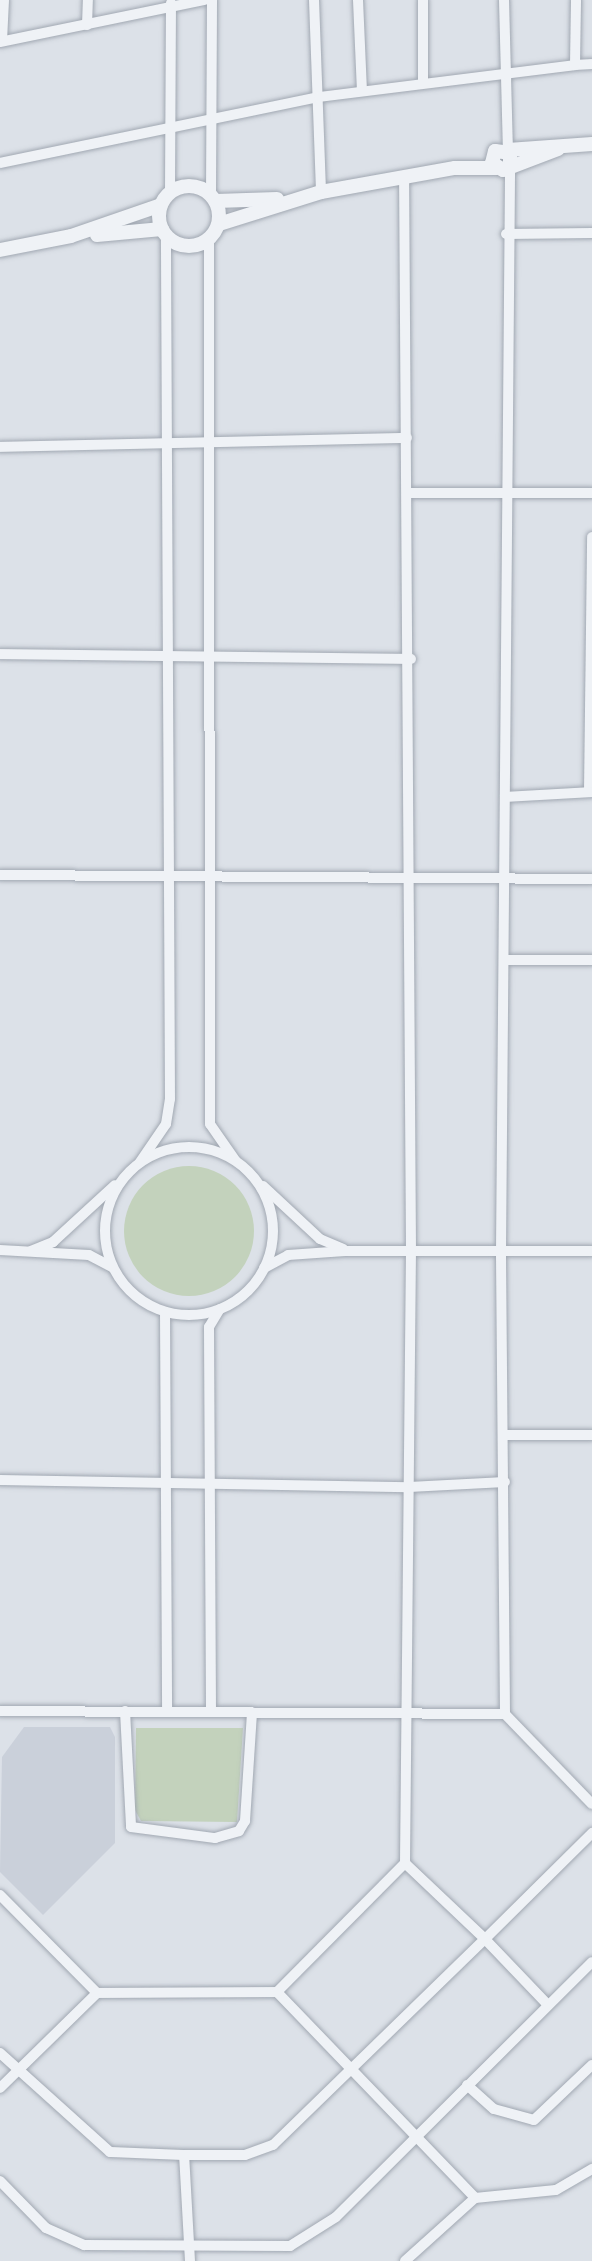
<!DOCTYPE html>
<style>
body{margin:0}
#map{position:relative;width:592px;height:2261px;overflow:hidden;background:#dce1e8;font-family:"Exo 2",sans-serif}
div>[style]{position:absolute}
.built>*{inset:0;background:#cad0da}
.green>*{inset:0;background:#c3d2bc}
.round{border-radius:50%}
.roads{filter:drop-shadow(0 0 2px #a1a8b2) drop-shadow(0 0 2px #a1a8b2)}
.minor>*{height:10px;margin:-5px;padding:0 5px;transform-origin:5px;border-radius:5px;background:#eff2f6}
.minor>.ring{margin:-5px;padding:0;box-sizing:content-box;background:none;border:10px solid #eff2f6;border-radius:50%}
.tertiary>*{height:14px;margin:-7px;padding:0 7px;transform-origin:7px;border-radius:7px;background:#eff2f6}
.tertiary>.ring{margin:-7px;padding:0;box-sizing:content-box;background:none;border:14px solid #eff2f6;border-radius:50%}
span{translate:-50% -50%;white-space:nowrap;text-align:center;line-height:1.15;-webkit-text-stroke:5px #ebf0f5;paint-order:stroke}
</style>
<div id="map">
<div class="built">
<div style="clip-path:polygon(24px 1727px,110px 1727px,115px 1737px,115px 1843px,43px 1915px,0 1872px,2px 1757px)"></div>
</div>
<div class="green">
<div class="round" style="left:124px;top:1166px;width:130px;height:130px"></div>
<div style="clip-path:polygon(136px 1728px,243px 1728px,237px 1822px,141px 1821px,135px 1810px)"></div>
</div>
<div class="roads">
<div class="minor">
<div style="left:314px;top:0;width:192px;rotate:87.9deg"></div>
<div style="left:358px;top:0;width:91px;rotate:87.5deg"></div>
<div style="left:504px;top:0;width:150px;rotate:88.5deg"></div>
<div style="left:87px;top:25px;width:25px;rotate:-88deg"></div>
<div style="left:2px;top:41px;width:41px;rotate:-87.2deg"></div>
<div style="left:0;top:42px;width:208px;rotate:-11.6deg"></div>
<div style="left:575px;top:65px;width:17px;rotate:-3deg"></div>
<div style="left:423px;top:83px;width:83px;rotate:-90deg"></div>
<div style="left:0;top:163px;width:326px;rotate:-11.7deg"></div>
<div style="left:319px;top:97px;width:258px;rotate:-7.1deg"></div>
<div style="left:575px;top:65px;width:65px;rotate:-89.1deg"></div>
<div style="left:170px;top:192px;width:189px;rotate:-89.7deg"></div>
<div style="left:211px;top:194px;width:194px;rotate:-89.7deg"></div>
<div style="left:506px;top:234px;width:86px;rotate:-0.7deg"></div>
<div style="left:209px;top:239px;width:885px;rotate:89.94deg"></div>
<div style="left:210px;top:1124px;width:44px;rotate:55.2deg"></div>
<div style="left:0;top:447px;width:407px;rotate:-1.3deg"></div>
<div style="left:407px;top:493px;width:185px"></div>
<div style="left:0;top:654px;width:411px;rotate:0.7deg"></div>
<div style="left:589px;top:792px;width:255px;rotate:-89.3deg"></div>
<div style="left:505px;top:797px;width:87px;rotate:-3.3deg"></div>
<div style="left:0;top:875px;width:592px;rotate:0.39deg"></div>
<div style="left:504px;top:960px;width:88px"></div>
<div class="ring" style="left:105px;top:1147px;width:158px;height:158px"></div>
<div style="left:140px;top:1162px;width:46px;rotate:-55.6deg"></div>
<div style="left:166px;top:1124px;width:25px;rotate:-81deg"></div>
<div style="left:170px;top:1099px;width:864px;rotate:-90.27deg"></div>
<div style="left:263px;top:1186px;width:78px;rotate:42.9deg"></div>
<div style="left:320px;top:1239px;width:25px;rotate:23deg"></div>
<div style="left:0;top:1250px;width:89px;rotate:3.2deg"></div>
<div style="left:89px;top:1255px;width:26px;rotate:28deg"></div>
<div style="left:31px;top:1251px;width:24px;rotate:-22deg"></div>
<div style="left:53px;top:1242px;width:84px;rotate:-42.6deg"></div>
<div style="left:264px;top:1268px;width:27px;rotate:-28deg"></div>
<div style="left:288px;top:1255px;width:57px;rotate:-4deg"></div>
<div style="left:345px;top:1251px;width:247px"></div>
<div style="left:165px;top:1312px;width:400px;rotate:89.7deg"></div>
<div style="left:504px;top:1435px;width:88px"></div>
<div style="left:0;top:1480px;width:409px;rotate:1deg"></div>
<div style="left:409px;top:1487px;width:96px;rotate:-3deg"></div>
<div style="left:0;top:1711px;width:505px;rotate:0.34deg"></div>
<div style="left:505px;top:1714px;width:125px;rotate:46deg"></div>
<div style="left:125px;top:1711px;width:116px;rotate:87deg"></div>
<div style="left:131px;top:1827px;width:85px;rotate:7.5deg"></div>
<div style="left:215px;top:1838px;width:25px;rotate:-16deg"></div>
<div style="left:239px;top:1831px;width:12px;rotate:-59deg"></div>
<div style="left:245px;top:1821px;width:109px;rotate:-86.3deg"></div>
<div style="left:211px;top:1712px;width:385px;rotate:-90.3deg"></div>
<div style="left:209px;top:1327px;width:21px;rotate:-59deg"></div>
<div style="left:505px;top:1714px;width:463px;rotate:-90.5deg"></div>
<div style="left:501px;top:1251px;width:1085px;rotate:-89.52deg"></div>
<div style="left:0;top:1895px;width:138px;rotate:45.3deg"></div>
<div style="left:277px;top:1992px;width:286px;rotate:46.1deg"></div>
<div style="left:548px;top:2005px;width:91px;rotate:-133.7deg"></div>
<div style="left:485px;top:1939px;width:151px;rotate:-44.7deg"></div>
<div style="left:0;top:2053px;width:148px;rotate:42deg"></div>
<div style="left:110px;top:2152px;width:74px;rotate:2.3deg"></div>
<div style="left:467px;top:2085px;width:36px;rotate:42deg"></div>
<div style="left:494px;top:2109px;width:41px;rotate:15.4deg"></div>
<div style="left:534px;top:2120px;width:80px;rotate:-43.5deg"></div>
<div style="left:0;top:2088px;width:136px;rotate:-44.4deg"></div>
<div style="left:97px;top:1993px;width:180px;rotate:-0.3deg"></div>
<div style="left:277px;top:1992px;width:182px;rotate:-45.2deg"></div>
<div style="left:405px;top:1863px;width:612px;rotate:-89.44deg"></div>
<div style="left:411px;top:1251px;width:1073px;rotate:-90.37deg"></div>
<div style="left:0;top:2181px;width:66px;rotate:45.6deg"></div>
<div style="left:46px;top:2228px;width:42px;rotate:24.1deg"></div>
<div style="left:84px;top:2245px;width:206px;rotate:0.3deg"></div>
<div style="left:290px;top:2246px;width:54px;rotate:-32.2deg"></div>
<div style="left:336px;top:2217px;width:361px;rotate:-44.9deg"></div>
<div style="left:190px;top:2261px;width:106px;rotate:-93.2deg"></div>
<div style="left:184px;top:2155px;width:61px"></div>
<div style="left:245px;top:2155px;width:30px;rotate:-20deg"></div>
<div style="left:273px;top:2145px;width:296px;rotate:-44.2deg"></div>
<div style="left:485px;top:1939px;width:110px;rotate:-136.5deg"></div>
<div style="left:405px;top:2261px;width:94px;rotate:-42deg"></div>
<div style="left:475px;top:2198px;width:81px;rotate:-5.6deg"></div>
<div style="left:556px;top:2190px;width:42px;rotate:-30.3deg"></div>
</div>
<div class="tertiary">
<div style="left:508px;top:150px;width:84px;rotate:-4.1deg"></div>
<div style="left:510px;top:166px;width:13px;rotate:-90deg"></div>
<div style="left:510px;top:153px;width:15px;rotate:-172deg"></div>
<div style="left:495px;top:151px;width:12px;rotate:104deg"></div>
<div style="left:492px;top:163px;width:13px;rotate:32deg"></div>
<div style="left:503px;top:170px;width:59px;rotate:-20.9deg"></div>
<div class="ring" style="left:159px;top:186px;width:46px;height:46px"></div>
<div style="left:216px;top:201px;width:61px;rotate:-1.9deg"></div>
<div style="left:219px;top:224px;width:107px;rotate:-17.4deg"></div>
<div style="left:321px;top:192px;width:136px;rotate:-10.2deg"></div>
<div style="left:455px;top:168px;width:42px"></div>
<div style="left:97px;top:235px;width:65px;rotate:-5.3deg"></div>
<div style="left:0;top:250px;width:72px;rotate:-11.2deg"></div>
<div style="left:71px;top:236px;width:95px;rotate:-19deg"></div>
</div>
</div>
</div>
